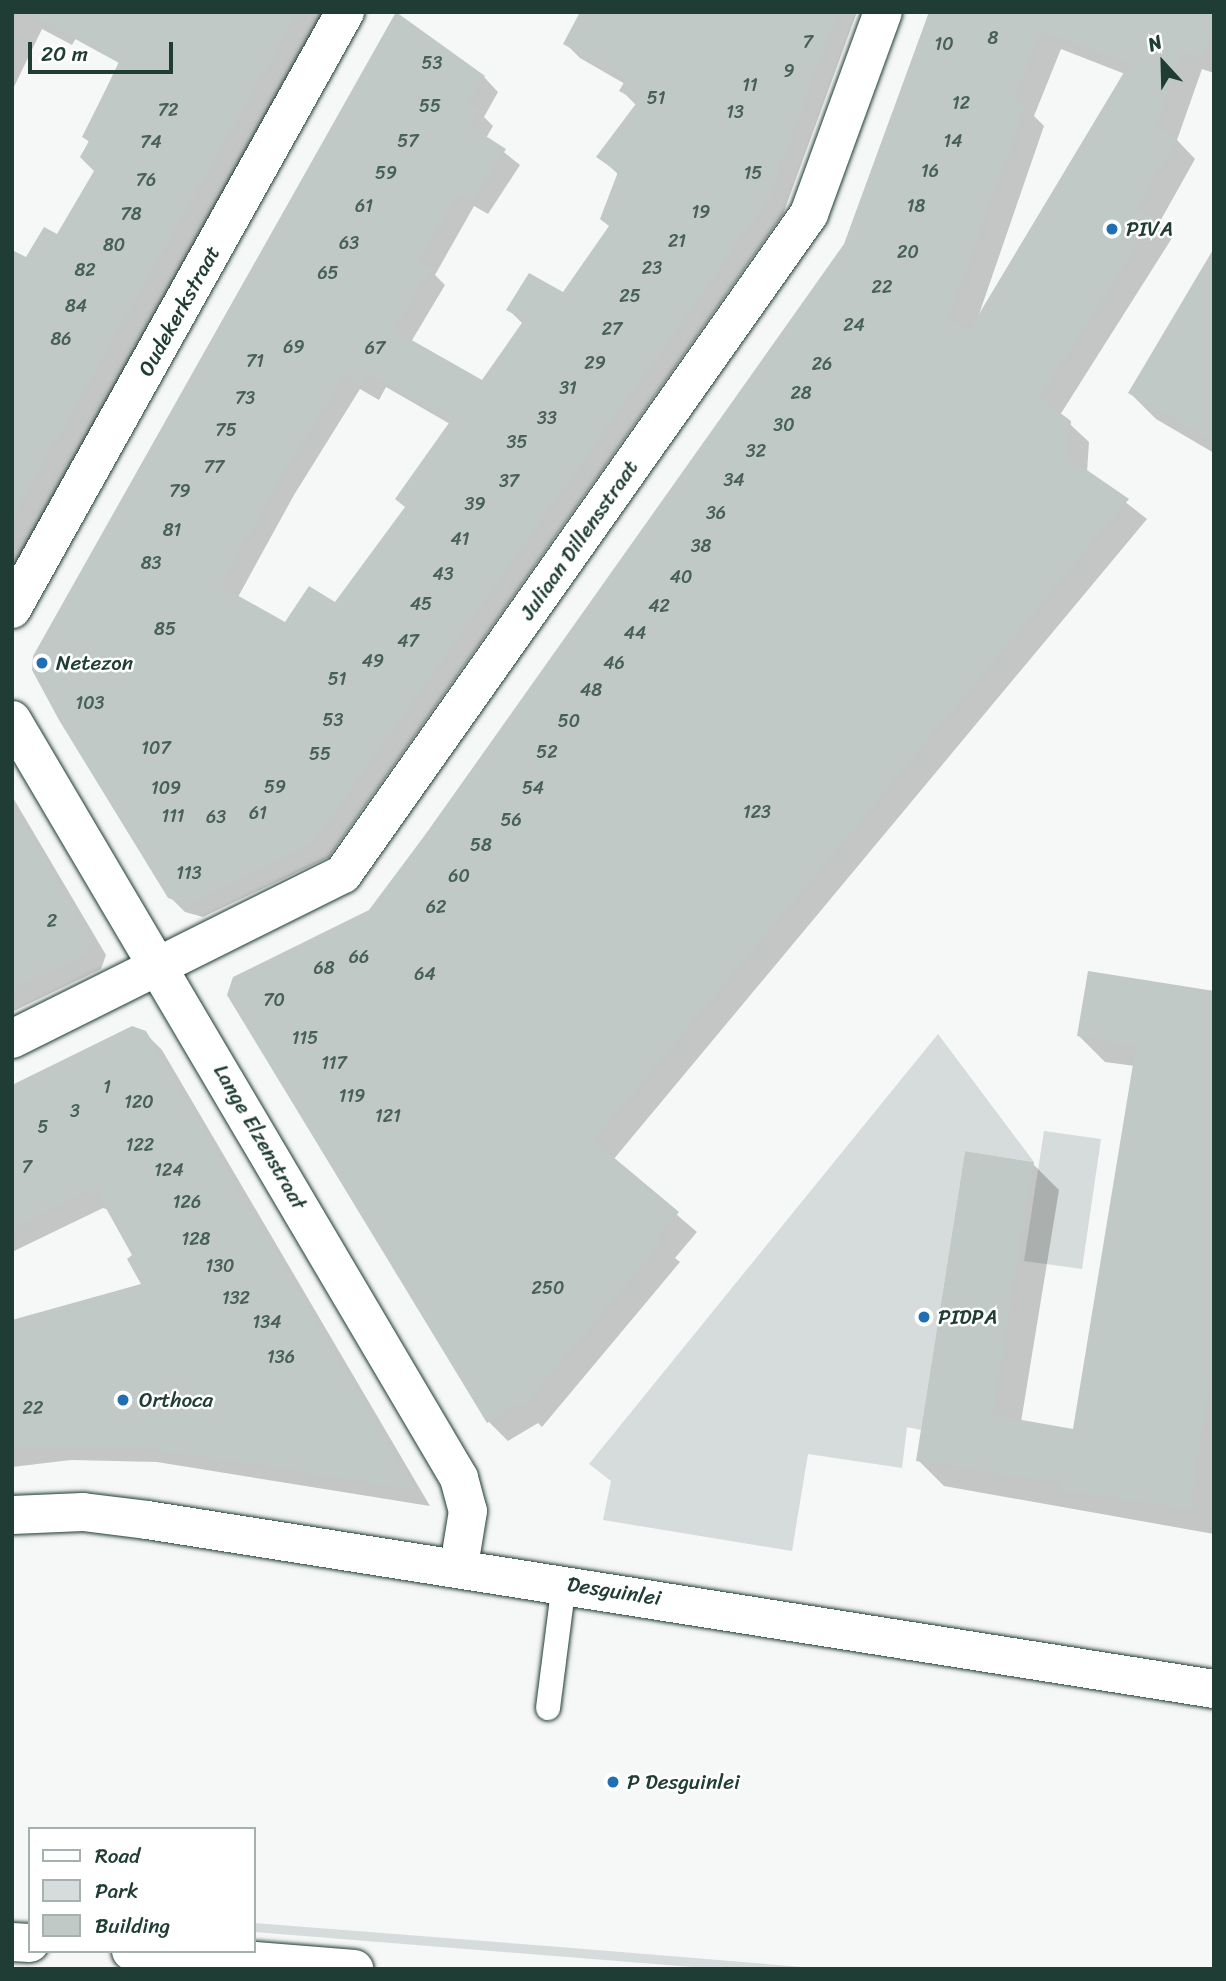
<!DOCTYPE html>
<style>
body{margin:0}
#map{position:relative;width:1226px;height:1981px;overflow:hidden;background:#f6f7f7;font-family:Sriracha,sans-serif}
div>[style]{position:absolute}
.green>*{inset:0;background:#d6dcdb}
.shadow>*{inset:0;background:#0003}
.building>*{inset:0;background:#c0c9c6}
.roads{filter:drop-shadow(0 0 2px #1f3d34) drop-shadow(0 0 2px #1f3d34)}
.lane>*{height:24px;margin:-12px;padding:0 12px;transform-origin:12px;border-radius:12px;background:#fff}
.street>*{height:38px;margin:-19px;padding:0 19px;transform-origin:19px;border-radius:19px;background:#fff}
.primary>*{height:38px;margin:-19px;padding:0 19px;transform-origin:19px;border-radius:19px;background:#fff}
.dots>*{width:19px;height:19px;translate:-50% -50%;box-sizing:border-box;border:4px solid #fff;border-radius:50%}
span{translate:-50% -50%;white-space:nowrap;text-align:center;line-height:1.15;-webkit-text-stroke:5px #fff;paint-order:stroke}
.number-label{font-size:18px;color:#476058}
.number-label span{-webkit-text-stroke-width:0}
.poi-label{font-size:21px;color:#1f3d34}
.left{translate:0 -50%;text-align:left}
.street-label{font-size:21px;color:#1f3d34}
.frame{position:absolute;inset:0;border:14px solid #1f3d34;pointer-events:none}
.legend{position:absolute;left:28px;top:1827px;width:228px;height:126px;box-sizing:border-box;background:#fff;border:2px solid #a5b1ae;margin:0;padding:9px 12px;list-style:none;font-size:21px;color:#1f3d34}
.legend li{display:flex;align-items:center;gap:14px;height:35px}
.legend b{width:35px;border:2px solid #a5b1ae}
.north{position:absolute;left:1128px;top:28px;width:70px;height:70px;-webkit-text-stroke:5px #fff;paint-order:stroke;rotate:338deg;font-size:19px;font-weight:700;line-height:28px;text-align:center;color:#1f3d34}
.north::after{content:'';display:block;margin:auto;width:24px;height:32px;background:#1f3d34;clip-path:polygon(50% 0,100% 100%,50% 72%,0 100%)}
.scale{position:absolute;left:28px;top:42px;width:145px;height:32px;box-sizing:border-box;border:4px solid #1f3d34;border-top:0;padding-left:9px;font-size:21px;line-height:24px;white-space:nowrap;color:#1f3d34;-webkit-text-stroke:5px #fff;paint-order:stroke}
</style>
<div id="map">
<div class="green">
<div style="clip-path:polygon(938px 1034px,1034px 1162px,965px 1151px,921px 1430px,907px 1427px,902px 1468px,808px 1454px,792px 1551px,603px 1520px,611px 1481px,589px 1464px)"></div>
<div style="clip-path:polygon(1044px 1131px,1101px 1139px,1082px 1269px,1024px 1261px)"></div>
<div style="clip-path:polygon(254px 1923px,560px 1947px,826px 1969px,717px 1969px,254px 1932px)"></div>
</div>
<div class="shadow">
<div style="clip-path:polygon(12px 12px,91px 12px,72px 45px,42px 29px,12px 91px)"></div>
<div style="clip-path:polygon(142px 12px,328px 12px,12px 572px,12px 273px,58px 236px,96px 171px,90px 143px,84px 137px)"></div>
<div style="clip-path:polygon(evenodd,582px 12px,857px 12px,783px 214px,329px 857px,203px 917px,185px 912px,170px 897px,34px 669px,484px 77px,498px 92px,484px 117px,493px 126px,486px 138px,520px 165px,488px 214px,474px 206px,435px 275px,445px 285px,411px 342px,483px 382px,523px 324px,508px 309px,564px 295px,611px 227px,619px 175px,599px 157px,637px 106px,621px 90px,625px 84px,580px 58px,565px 43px,582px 12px,386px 387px,450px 424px,407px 508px,336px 604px,285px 625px,238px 597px,294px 495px,360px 389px,379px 400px,386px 387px)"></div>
<div style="clip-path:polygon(evenodd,930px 12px,1214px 12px,1214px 73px,1202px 69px,1177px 140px,1195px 159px,1158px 225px,1172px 238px,1060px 415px,1089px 442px,1087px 472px,1147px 519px,613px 1160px,697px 1232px,675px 1258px,680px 1262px,542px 1427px,538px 1423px,508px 1441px,489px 1422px,371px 911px,846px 245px,930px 12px,1061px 49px,1125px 74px,976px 323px,1044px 126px,1034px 116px,1061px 49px)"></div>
<div style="clip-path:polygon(1214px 252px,1214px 453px,1156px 419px,1130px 393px)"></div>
<div style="clip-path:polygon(12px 796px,106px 955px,101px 969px,12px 1012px)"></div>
<div style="clip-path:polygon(1214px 993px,1214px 1534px,944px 1486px,918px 1460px,1033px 1164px,1059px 1190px,1021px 1422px,1074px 1431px,1135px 1066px,1105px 1062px,1079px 1036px)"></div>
<div style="clip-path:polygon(145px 1033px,162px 1050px,430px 1506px,157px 1462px,71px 1460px,12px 1467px,12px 1321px,144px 1285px,135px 1256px,109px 1210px,103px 1208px,12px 1252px,12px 1087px)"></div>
</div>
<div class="building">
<div style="clip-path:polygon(26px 12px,298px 12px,12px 519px,12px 250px,26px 257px,44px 227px,57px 234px,94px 171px,80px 157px,89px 141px,82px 137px,119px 63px)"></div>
<div style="clip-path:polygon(evenodd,396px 12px,485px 76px,469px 103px,479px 110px,470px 126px,506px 149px,473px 201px,459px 193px,419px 262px,432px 269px,394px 330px,482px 380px,524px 320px,506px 310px,529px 273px,563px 292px,609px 226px,600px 219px,618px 172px,596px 157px,638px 101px,619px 91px,626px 79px,563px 44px,580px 12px,838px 12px,769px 199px,314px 842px,187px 904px,168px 898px,59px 720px,32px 670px,33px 656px,396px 12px,371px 374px,451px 420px,395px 499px,405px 507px,335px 602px,309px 586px,285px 622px,221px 586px,279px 480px,345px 376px,363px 386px,371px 374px)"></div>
<div style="clip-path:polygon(evenodd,929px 12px,1214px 12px,1214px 27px,1202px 58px,1183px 51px,1156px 126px,1177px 138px,1137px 209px,1154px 218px,1040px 398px,1071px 421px,1068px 457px,1129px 499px,594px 1141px,679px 1212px,657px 1238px,662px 1242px,522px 1409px,518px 1404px,487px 1423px,227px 995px,233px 977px,369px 910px,428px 831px,844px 244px,929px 12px,1041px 31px,1129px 64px,970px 329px,949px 319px,1026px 105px,1013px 101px,1041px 31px)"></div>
<div style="clip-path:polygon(1214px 248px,1214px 443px,1128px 393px)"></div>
<div style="clip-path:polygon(12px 803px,92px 939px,86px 954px,12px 990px)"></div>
<div style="clip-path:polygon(1088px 971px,1214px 991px,1214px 1359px,1190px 1509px,1060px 1490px,1061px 1483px,916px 1461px,965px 1151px,1034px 1162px,993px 1415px,1073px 1429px,1136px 1046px,1077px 1036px)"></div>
<div style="clip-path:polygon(132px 1026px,146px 1031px,416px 1490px,139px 1447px,12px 1447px,12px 1320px,141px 1284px,127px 1259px,132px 1255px,97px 1192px,89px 1196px,87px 1192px,12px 1228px,12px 1085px)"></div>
</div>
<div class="roads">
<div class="lane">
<div style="left:548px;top:1708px;width:126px;rotate:-82.7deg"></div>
</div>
<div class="street">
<div style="left:12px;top:609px;width:684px;rotate:-60.85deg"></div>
<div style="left:12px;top:720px;width:880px;rotate:59.47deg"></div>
<div style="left:459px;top:1478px;width:34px;rotate:75deg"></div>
<div style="left:468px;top:1511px;width:56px;rotate:99.3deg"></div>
<div style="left:12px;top:1039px;width:370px;rotate:-26.5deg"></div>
<div style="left:343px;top:874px;width:808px;rotate:-54.78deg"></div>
<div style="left:809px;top:214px;width:215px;rotate:-69.9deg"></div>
<div style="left:12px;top:1515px;width:71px;rotate:-2.4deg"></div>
<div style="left:83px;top:1512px;width:64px;rotate:7.1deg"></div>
<div style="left:147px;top:1520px;width:1080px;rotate:9deg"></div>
</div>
<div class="primary">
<div style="left:12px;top:1942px;width:18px;rotate:3deg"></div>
<div style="left:131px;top:1951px;width:224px;rotate:4.6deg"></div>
</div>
</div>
<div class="dots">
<div style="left:1112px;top:229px;background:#1f6fb2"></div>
<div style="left:42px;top:663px;background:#1f6fb2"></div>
<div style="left:924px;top:1317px;background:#1f6fb2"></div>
<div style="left:123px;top:1400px;background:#1f6fb2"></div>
<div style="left:613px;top:1782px;background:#1f6fb2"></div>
</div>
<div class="number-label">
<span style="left:993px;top:38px">8</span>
<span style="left:808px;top:42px">7</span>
<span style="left:944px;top:44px">10</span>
<span style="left:432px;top:63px">53</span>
<span style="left:789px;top:71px">9</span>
<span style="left:750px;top:85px">11</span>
<span style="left:656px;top:98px">51</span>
<span style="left:961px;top:103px">12</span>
<span style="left:430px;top:106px">55</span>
<span style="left:168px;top:110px">72</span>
<span style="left:735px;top:112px">13</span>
<span style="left:408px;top:141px">57</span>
<span style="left:953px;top:141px">14</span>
<span style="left:151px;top:142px">74</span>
<span style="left:930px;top:171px">16</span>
<span style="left:386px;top:173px">59</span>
<span style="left:753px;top:173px">15</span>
<span style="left:146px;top:180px">76</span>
<span style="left:364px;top:206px">61</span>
<span style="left:916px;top:206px">18</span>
<span style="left:701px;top:212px">19</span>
<span style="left:131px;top:214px">78</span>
<span style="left:677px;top:241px">21</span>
<span style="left:349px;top:243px">63</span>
<span style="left:114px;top:245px">80</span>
<span style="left:908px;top:252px">20</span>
<span style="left:652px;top:268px">23</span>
<span style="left:85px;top:270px">82</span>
<span style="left:328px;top:273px">65</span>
<span style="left:882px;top:287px">22</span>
<span style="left:630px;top:296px">25</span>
<span style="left:76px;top:306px">84</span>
<span style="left:854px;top:325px">24</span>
<span style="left:612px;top:329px">27</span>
<span style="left:61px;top:339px">86</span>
<span style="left:294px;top:347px">69</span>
<span style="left:375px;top:348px">67</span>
<span style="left:255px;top:361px">71</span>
<span style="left:595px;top:363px">29</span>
<span style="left:822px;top:364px">26</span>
<span style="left:568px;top:388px">31</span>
<span style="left:801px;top:393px">28</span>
<span style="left:245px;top:398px">73</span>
<span style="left:547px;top:418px">33</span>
<span style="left:784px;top:425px">30</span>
<span style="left:226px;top:430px">75</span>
<span style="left:517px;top:442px">35</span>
<span style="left:756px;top:451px">32</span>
<span style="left:214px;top:467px">77</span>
<span style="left:734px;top:480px">34</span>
<span style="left:509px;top:481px">37</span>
<span style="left:180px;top:491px">79</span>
<span style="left:475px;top:504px">39</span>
<span style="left:716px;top:513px">36</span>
<span style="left:172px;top:530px">81</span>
<span style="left:460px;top:539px">41</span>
<span style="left:701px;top:546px">38</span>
<span style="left:151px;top:563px">83</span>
<span style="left:443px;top:574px">43</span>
<span style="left:681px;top:577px">40</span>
<span style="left:421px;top:604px">45</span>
<span style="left:659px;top:606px">42</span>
<span style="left:165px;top:629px">85</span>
<span style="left:635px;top:633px">44</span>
<span style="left:408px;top:641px">47</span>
<span style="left:373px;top:661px">49</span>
<span style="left:614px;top:663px">46</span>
<span style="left:337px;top:679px">51</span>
<span style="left:591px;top:690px">48</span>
<span style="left:90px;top:703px">103</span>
<span style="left:333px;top:720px">53</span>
<span style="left:569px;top:721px">50</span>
<span style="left:156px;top:748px">107</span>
<span style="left:547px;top:752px">52</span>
<span style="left:320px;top:754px">55</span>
<span style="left:275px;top:787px">59</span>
<span style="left:166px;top:788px">109</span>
<span style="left:533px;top:788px">54</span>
<span style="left:757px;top:812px">123</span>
<span style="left:258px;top:813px">61</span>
<span style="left:173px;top:816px">111</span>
<span style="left:216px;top:817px">63</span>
<span style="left:511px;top:820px">56</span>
<span style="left:481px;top:845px">58</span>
<span style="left:189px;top:873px">113</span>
<span style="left:459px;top:876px">60</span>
<span style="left:436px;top:907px">62</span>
<span style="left:52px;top:921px">2</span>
<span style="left:359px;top:957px">66</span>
<span style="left:324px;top:968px">68</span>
<span style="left:425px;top:974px">64</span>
<span style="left:274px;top:1000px">70</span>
<span style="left:305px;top:1038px">115</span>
<span style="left:334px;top:1063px">117</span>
<span style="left:107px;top:1087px">1</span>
<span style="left:352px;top:1096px">119</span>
<span style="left:139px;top:1102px">120</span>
<span style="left:75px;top:1111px">3</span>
<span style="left:388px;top:1116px">121</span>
<span style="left:43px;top:1127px">5</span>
<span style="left:140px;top:1145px">122</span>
<span style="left:27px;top:1167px">7</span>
<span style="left:169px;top:1170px">124</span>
<span style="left:187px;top:1202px">126</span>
<span style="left:196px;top:1239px">128</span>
<span style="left:220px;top:1266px">130</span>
<span style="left:548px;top:1288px">250</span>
<span style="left:236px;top:1298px">132</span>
<span style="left:267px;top:1322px">134</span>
<span style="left:281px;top:1357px">136</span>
<span style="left:33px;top:1408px">22</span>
</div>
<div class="poi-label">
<span class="left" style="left:1126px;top:229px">PIVA</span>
<span class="left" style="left:56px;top:663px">Netezon</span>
<span class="left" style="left:938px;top:1317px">PIDPA</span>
<span class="left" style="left:139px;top:1400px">Orthoca</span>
<span class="left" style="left:627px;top:1782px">P Desguinlei</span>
</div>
<div class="street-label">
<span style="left:179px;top:311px;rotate:-61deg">Oudekerkstraat</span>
<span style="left:579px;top:540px;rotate:-55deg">Juliaan Dillensstraat</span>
<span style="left:260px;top:1137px;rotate:60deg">Lange Elzenstraat</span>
<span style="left:614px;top:1591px;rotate:9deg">Desguinlei</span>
</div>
<div class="frame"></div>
<ul class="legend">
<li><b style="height:9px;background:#fff"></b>Road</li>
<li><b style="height:19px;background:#d6dcdb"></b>Park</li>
<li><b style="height:19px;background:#c0c9c6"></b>Building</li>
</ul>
<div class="north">N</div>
<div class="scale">20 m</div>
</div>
